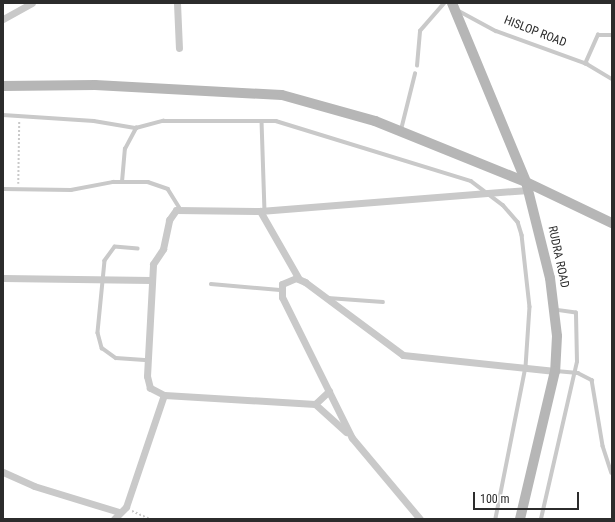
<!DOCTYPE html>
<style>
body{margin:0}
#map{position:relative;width:615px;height:522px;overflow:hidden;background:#fff;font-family:"Roboto Condensed",sans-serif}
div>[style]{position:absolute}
.path>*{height:1.5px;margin-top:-0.75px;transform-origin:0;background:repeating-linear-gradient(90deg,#c9c9c9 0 2px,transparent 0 4px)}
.lane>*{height:3.5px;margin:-1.75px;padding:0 1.75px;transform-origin:1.75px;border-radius:1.75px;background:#c9c9c9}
.street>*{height:7px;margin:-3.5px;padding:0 3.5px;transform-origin:3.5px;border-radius:3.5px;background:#c9c9c9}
.secondary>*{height:10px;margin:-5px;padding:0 5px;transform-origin:5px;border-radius:5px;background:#b6b6b6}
span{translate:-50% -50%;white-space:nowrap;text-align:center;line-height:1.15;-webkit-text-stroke:4px #fff;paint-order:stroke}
.street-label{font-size:12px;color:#2c2c2c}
.frame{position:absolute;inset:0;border:4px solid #2c2c2c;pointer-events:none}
.scale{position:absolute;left:473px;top:492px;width:106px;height:18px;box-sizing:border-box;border:2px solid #2c2c2c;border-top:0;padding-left:5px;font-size:12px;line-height:14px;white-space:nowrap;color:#2c2c2c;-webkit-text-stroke:3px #fff;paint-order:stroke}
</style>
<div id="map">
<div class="path">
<div style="left:18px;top:184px;width:62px;rotate:-89.1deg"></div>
<div style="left:132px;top:511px;width:20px;rotate:24deg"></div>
</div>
<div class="lane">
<div style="left:459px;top:11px;width:42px;rotate:28.4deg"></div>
<div style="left:496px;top:31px;width:97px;rotate:19.9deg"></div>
<div style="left:587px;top:64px;width:29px;rotate:31deg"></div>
<div style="left:585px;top:64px;width:32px;rotate:-66deg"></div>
<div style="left:598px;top:35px;width:14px"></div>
<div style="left:417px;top:66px;width:35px;rotate:-85deg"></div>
<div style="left:420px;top:31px;width:37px;rotate:-49deg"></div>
<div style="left:3px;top:115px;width:91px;rotate:3.8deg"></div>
<div style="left:94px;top:121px;width:43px;rotate:9.5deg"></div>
<div style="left:136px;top:128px;width:28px;rotate:-15deg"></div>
<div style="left:163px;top:121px;width:113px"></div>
<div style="left:276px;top:121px;width:204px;rotate:17.1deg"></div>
<div style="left:471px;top:181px;width:40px;rotate:37deg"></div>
<div style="left:503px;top:205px;width:23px;rotate:49deg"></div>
<div style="left:518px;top:222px;width:14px;rotate:73deg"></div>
<div style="left:522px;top:235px;width:72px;rotate:83.7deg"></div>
<div style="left:530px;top:307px;width:60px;rotate:93.8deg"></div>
<div style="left:526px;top:367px;width:155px;rotate:101.2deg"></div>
<div style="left:262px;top:121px;width:89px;rotate:88.1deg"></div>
<div style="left:401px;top:130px;width:58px;rotate:-76deg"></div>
<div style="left:122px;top:182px;width:33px;rotate:-85deg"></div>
<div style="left:125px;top:149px;width:24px;rotate:-62deg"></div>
<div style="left:3px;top:189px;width:68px;rotate:0.8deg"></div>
<div style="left:71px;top:190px;width:43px;rotate:-10.8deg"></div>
<div style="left:113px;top:182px;width:35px"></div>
<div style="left:148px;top:182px;width:21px;rotate:19deg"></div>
<div style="left:168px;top:189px;width:22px;rotate:58deg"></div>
<div style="left:138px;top:249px;width:23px;rotate:-175deg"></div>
<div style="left:115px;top:247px;width:17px;rotate:126deg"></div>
<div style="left:105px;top:261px;width:72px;rotate:95.6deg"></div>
<div style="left:98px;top:333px;width:16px;rotate:75deg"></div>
<div style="left:102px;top:348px;width:17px;rotate:36deg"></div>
<div style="left:116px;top:358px;width:32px;rotate:4deg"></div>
<div style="left:211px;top:284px;width:69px;rotate:5deg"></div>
<div style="left:328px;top:298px;width:55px;rotate:4.2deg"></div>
<div style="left:556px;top:371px;width:22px;rotate:5deg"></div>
<div style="left:578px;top:373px;width:16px;rotate:27deg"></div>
<div style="left:592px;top:380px;width:67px;rotate:80.5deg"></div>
<div style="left:603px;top:446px;width:28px;rotate:72deg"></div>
<div style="left:541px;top:519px;width:161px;rotate:-77.1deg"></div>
<div style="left:577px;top:362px;width:49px;rotate:-91.2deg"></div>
<div style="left:576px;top:313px;width:22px;rotate:-172deg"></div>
</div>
<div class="street">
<div style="left:177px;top:3px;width:45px;rotate:87.5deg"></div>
<div style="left:3px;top:19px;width:33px;rotate:-29deg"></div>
<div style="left:260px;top:211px;width:78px;rotate:60.2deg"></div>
<div style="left:3px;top:278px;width:148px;rotate:0.8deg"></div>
<div style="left:329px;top:391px;width:19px;rotate:137deg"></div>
<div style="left:315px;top:404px;width:151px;rotate:-176.6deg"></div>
<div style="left:164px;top:395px;width:16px;rotate:-153deg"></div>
<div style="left:150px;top:388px;width:12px;rotate:-104deg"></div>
<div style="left:147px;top:376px;width:112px;rotate:-86.9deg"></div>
<div style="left:153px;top:264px;width:18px;rotate:-56deg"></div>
<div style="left:163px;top:249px;width:30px;rotate:-78deg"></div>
<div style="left:169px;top:220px;width:12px;rotate:-55deg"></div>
<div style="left:176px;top:210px;width:84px;rotate:0.7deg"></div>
<div style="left:260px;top:211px;width:269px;rotate:-4.5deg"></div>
<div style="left:315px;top:404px;width:42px;rotate:42.1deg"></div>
<div style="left:3px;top:472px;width:34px;rotate:24deg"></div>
<div style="left:34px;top:486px;width:89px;rotate:17deg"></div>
<div style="left:114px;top:519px;width:17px;rotate:-45deg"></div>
<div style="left:126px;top:507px;width:118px;rotate:-71.3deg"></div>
<div style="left:420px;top:519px;width:106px;rotate:-130deg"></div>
<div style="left:352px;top:438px;width:157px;rotate:-116.4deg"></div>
<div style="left:282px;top:297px;width:13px;rotate:-90deg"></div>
<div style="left:282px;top:284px;width:15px;rotate:-23deg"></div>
<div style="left:296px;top:278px;width:10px;rotate:24deg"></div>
<div style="left:305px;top:282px;width:122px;rotate:36.7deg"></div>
<div style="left:403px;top:355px;width:153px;rotate:6deg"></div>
</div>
<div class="secondary">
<div style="left:452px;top:3px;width:194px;rotate:67.5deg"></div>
<div style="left:526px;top:182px;width:99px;rotate:76deg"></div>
<div style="left:550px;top:278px;width:58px;rotate:83.1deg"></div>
<div style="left:557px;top:336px;width:35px;rotate:93deg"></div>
<div style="left:555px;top:371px;width:152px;rotate:103.3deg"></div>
<div style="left:3px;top:86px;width:92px;rotate:-0.6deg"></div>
<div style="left:95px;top:85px;width:187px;rotate:3.1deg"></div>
<div style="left:282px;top:95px;width:97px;rotate:15.6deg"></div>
<div style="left:375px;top:121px;width:163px;rotate:22deg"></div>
<div style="left:526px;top:182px;width:95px;rotate:25.5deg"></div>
</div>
<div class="street-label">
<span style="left:535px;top:32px;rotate:21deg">HISLOP ROAD</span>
<span style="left:558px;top:257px;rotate:78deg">RUDRA ROAD</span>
</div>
<div class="frame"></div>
<div class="scale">100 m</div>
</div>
